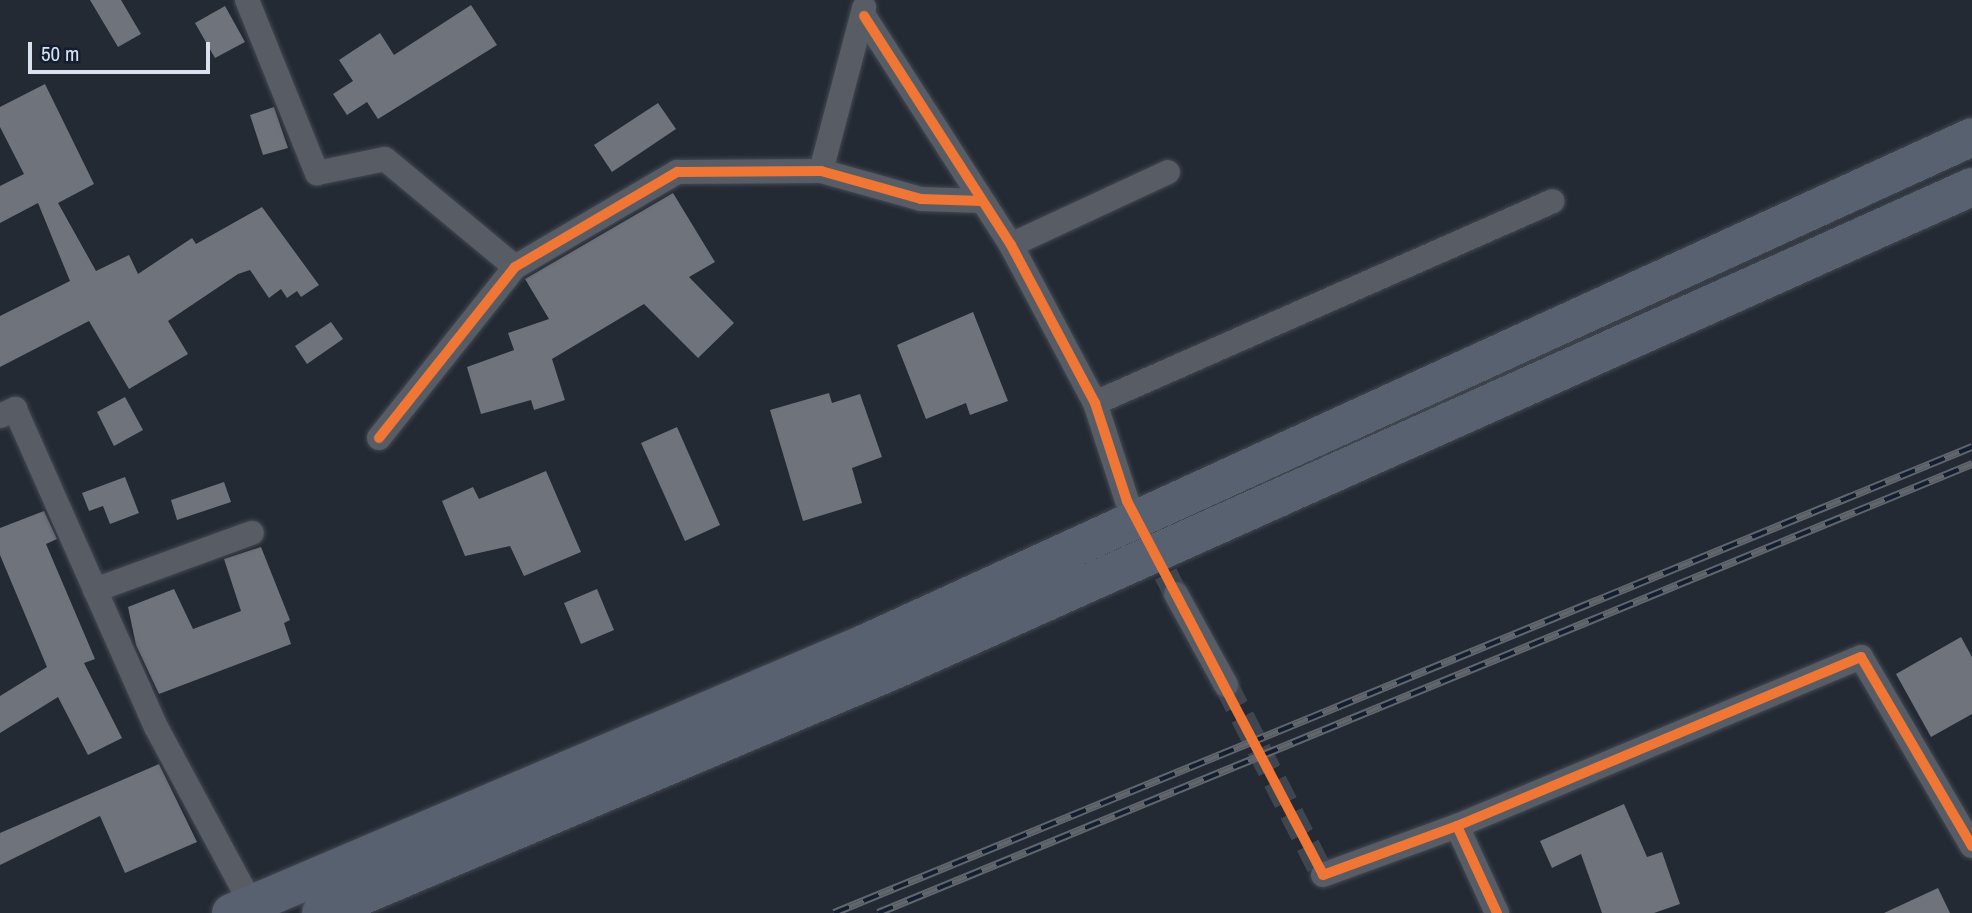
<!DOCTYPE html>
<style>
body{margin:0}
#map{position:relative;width:1972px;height:913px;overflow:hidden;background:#242a34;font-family:"Archivo Narrow",sans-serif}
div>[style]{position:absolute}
.building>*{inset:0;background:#6e737c}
.minor-tunnel>*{height:24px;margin-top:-12px;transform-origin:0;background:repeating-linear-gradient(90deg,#3f4650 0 24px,transparent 0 36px)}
.roads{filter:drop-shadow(0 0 2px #434851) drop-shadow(0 0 2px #434851)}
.minor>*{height:24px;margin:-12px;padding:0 12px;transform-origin:12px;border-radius:12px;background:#575c65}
.primary>*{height:38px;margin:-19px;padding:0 19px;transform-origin:19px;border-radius:19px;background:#58616f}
.rail>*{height:8px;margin-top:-4px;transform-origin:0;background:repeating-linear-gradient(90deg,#131f31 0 16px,#61666d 0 32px);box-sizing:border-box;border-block:2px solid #61666d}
.cycleway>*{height:10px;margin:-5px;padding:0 5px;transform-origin:5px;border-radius:5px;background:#f07635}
span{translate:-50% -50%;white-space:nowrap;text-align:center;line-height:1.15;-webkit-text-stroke:7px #131f31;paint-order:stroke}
.scale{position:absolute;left:28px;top:42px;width:182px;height:32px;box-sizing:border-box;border:4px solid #dae2ef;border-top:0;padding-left:9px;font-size:21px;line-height:24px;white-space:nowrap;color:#dae2ef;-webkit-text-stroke:5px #131f31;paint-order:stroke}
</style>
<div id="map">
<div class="building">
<div style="clip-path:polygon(90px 0,121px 0,141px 34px,118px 47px)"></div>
<div style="clip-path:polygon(471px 5px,497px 45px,378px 119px,367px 102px,347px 115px,333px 94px,353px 81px,339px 60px,380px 33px,394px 55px)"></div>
<div style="clip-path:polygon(225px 6px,245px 42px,215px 58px,195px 23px)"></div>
<div style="clip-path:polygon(45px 84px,94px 184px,58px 203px,96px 271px,129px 255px,138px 274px,192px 238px,196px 244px,262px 207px,319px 285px,301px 297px,297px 291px,287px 298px,281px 289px,269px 298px,250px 270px,238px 274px,168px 321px,188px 354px,129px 389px,89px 321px,0 367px,0 316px,70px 281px,38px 203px,0 223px,0 186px,24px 174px,0 127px,0 107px)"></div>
<div style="clip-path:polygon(658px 103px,676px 129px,612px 172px,594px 145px)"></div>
<div style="clip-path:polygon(274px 107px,288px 148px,263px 155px,250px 115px)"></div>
<div style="clip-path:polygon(673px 193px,715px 262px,689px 277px,734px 323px,698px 358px,644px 304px,552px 359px,565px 400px,534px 410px,531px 400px,481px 414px,467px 367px,514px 350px,508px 333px,549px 319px,525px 279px)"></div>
<div style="clip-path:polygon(973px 312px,1008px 401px,970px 415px,966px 403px,926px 419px,897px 345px)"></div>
<div style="clip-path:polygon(331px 322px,343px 339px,307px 364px,295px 346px)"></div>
<div style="clip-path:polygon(829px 393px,832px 403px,860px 394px,882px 457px,852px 468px,862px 503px,803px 521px,770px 410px)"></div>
<div style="clip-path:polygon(125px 397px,143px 430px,114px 446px,97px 412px)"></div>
<div style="clip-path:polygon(677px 427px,720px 525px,685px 541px,641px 443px)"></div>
<div style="clip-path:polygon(546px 471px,581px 552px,524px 576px,510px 546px,465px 556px,442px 501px,473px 487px,479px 499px)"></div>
<div style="clip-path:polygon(125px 477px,139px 513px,110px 524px,103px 506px,89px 511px,82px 493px)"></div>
<div style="clip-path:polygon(224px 482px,231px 502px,177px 520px,171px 500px)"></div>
<div style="clip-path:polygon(44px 511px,57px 539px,46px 544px,95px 659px,84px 663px,122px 738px,88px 755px,58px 697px,0 733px,0 696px,47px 667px,0 555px,0 528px)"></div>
<div style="clip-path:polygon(261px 547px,290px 620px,284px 623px,291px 644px,159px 694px,136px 645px,128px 607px,174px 589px,193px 629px,241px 611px,224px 559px)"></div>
<div style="clip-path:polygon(597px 589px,614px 630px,581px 644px,564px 603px)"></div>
<div style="clip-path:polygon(1961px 637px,1972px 657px,1972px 714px,1931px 737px,1896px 674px)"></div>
<div style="clip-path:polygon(159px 764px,197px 842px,125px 873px,100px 816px,0 865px,0 833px)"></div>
<div style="clip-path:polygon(1624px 804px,1647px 857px,1662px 852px,1680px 904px,1654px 913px,1602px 913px,1581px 854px,1552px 868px,1540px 841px)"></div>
<div style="clip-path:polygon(1938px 888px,1950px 913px,1884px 913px)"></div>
</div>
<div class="minor-tunnel">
<div style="left:1149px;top:542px;width:59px;rotate:62.6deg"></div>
<div style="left:1226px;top:685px;width:213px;rotate:63deg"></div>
</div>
<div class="roads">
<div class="minor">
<div style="left:247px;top:0;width:187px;rotate:68deg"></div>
<div style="left:317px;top:173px;width:69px;rotate:-11.6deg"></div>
<div style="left:385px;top:159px;width:169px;rotate:39.7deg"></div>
<div style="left:864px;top:16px;width:272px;rotate:57.3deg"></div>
<div style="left:1011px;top:245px;width:179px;rotate:62deg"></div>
<div style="left:1095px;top:403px;width:103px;rotate:71.9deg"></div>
<div style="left:821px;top:171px;width:169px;rotate:-75.2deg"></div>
<div style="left:1011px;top:245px;width:173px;rotate:-24.9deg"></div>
<div style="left:1095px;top:403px;width:500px;rotate:-23.8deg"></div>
<div style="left:0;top:416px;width:17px;rotate:-25deg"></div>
<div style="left:15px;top:409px;width:348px;rotate:66.1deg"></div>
<div style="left:156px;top:727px;width:202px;rotate:61.7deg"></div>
<div style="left:379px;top:438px;width:218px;rotate:-51.5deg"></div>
<div style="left:515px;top:267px;width:188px;rotate:-30.4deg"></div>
<div style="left:677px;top:172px;width:144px;rotate:-0.4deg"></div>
<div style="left:821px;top:171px;width:104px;rotate:15.6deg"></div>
<div style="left:921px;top:199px;width:61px;rotate:1.9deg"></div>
<div style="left:95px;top:590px;width:167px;rotate:-20deg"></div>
<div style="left:1176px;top:594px;width:104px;rotate:61.2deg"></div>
<div style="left:1457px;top:826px;width:438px;rotate:-22.7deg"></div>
<div style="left:1861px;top:657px;width:219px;rotate:59.6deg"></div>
<div style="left:1323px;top:875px;width:143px;rotate:-20.1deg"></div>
<div style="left:1457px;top:826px;width:96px;rotate:65.3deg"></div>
</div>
<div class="primary">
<div style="left:231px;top:913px;width:690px;rotate:-23.04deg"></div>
<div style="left:866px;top:643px;width:1216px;rotate:-24.58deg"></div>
<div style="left:321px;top:913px;width:628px;rotate:-22.97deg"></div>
<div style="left:899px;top:668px;width:1176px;rotate:-24.15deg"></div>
</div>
</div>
<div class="rail">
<div style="left:834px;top:913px;width:1230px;rotate:-22.27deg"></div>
<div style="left:878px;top:913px;width:1183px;rotate:-22.31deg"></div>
</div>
<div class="cycleway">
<div style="left:864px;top:16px;width:272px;rotate:57.3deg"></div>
<div style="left:1011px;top:245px;width:179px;rotate:62deg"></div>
<div style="left:1095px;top:403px;width:103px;rotate:71.9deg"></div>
<div style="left:1127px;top:501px;width:422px;rotate:62.3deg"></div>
<div style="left:1323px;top:875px;width:143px;rotate:-20.1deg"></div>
<div style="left:1457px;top:826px;width:96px;rotate:65.3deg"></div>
<div style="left:379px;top:438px;width:218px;rotate:-51.5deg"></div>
<div style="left:515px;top:267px;width:188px;rotate:-30.4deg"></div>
<div style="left:677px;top:172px;width:144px;rotate:-0.4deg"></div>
<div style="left:821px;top:171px;width:104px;rotate:15.6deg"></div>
<div style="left:921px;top:199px;width:61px;rotate:1.9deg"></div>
<div style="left:1457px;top:826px;width:438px;rotate:-22.7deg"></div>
<div style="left:1861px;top:657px;width:219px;rotate:59.6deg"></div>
</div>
<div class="scale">50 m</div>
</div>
